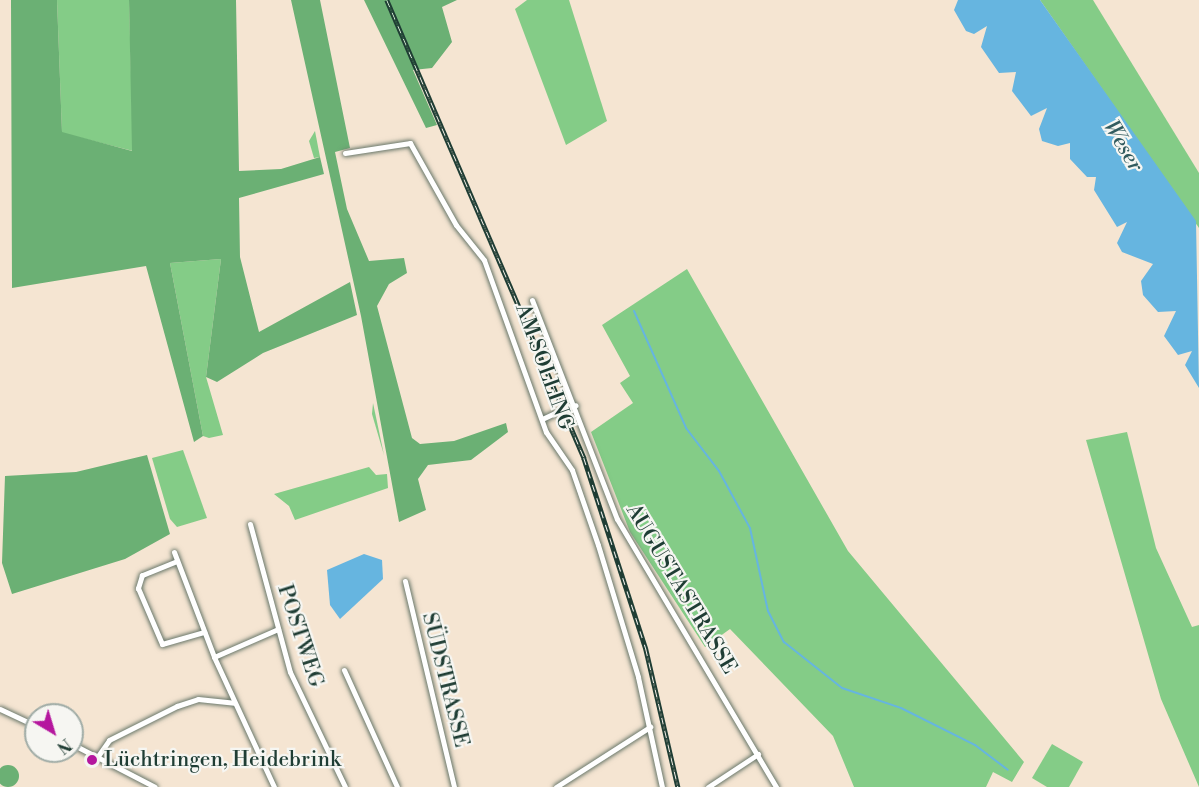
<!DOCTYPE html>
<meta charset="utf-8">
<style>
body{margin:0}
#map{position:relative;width:1199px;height:787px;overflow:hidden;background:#f5e5d2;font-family:"Libre Bodoni",serif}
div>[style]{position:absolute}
.green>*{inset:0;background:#84cc87}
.forest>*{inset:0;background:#6bb074}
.round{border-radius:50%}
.water>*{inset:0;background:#66b5e0}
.stream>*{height:2px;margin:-1px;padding:0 1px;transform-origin:1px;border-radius:1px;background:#66b5e0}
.roads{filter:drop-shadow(0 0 2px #6a786b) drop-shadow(0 0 2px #6a786b)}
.minor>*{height:5px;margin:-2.5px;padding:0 2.5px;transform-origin:2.5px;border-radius:2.5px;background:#fff}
.rail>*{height:4.5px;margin-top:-2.25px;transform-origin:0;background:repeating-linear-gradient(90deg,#f6f6f2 0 7px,#1f3d34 0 14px);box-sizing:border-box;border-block:2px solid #1f3d34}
.dots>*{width:16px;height:16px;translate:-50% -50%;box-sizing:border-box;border:3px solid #f6f6f2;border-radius:50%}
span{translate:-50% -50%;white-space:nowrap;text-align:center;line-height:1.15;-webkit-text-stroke:4.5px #f6f6f2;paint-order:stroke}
.street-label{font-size:21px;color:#1f3d34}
.poi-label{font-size:21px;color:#1f3d34}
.left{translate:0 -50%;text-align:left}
.water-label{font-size:22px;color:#315b5f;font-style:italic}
.north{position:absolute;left:24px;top:703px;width:60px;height:60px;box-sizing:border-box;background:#f6f6f2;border:2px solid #a0aca6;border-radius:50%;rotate:142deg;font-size:16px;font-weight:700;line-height:24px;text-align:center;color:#1f3d34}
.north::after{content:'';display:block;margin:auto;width:21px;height:27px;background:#b5179e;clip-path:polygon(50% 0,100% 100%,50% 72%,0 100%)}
</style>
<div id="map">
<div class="green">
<div style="clip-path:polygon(57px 0,129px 0,133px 151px,62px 133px)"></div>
<div style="clip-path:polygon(527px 0,569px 0,607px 121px,566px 145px,515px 9px)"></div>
<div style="clip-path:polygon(1040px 0,1093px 0,1199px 173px,1199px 228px)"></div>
<div style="clip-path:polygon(315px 131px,320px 157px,314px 158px,309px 141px)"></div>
<div style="clip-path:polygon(221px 259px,206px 377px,223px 435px,209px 438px,203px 436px,170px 263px)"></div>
<div style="clip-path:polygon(687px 269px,848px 551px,1024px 762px,1012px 782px,993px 772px,986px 787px,854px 787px,833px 736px,730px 629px,705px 647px,630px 532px,591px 432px,633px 403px,620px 383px,630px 376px,602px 325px)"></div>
<div style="clip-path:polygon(373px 403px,384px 455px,372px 414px)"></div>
<div style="clip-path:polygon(1127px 432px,1156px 548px,1192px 627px,1199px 625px,1199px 787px,1161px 699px,1086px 440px)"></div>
<div style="clip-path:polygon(183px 450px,207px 518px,177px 527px,170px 519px,152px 458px)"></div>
<div style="clip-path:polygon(369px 467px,376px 475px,387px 474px,388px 488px,295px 520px,289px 506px,274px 494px)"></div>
<div style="clip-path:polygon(1052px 744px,1083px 762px,1069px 787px,1047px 787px,1032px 778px)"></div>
</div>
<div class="forest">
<div style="clip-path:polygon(11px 0,57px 0,62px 132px,132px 151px,129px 0,236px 0,239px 171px,281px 169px,320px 157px,324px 174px,239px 198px,240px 257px,259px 332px,350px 282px,357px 315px,263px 353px,217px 382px,206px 377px,221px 259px,170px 263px,203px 436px,194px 442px,146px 266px,12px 288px)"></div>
<div style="clip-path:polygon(291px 0,320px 0,350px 148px,335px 152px,347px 209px,369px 261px,404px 258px,407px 273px,389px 284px,377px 306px,412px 438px,420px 444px,454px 441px,506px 423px,508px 432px,471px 460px,428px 465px,418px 479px,426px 510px,399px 522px,361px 316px)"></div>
<div style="clip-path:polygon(364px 0,457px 0,442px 7px,452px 42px,432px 68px,413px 70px,437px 125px,426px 128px)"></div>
<div style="clip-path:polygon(147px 455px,170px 534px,125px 559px,12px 594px,2px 563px,5px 476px,76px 472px)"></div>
<div class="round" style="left:-3px;top:765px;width:22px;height:22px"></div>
</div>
<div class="water">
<div style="clip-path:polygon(958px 0,1040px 0,1196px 221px,1199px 388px,1185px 365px,1192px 351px,1178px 355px,1164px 336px,1176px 311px,1158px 312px,1143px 295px,1141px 281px,1153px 264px,1122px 252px,1117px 243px,1127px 222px,1117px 227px,1094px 190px,1096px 177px,1087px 177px,1070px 159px,1070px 143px,1058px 146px,1042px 141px,1039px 129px,1047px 108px,1031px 116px,1012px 91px,1016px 72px,999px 73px,981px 47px,987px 26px,974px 34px,966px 31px,954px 10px)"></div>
<div style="clip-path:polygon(364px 554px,382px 560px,383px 579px,340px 619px,330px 605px,327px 570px)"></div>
</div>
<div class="stream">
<div style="left:634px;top:311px;width:128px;rotate:66deg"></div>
<div style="left:686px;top:428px;width:54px;rotate:52.5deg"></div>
<div style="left:719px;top:471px;width:65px;rotate:61.5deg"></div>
<div style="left:750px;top:528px;width:85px;rotate:77.8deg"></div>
<div style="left:768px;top:611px;width:35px;rotate:63deg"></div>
<div style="left:784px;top:642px;width:74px;rotate:38.4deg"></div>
<div style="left:842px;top:688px;width:62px;rotate:18.7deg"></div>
<div style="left:901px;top:708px;width:83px;rotate:26.6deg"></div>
<div style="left:975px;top:745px;width:41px;rotate:37.1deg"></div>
</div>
<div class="roads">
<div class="minor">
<div style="left:345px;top:153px;width:66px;rotate:-8.7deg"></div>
<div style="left:410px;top:143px;width:94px;rotate:60.7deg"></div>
<div style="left:456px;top:225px;width:45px;rotate:51.3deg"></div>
<div style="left:484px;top:260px;width:183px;rotate:70.2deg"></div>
<div style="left:546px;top:432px;width:46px;rotate:55.6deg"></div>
<div style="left:572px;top:470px;width:79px;rotate:70.9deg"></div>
<div style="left:598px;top:545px;width:138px;rotate:73.1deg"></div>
<div style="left:638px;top:677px;width:113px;rotate:77.7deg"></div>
<div style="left:532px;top:300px;width:235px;rotate:68.8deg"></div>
<div style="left:617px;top:519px;width:312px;rotate:59.3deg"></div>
<div style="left:567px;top:408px;width:9px;rotate:-18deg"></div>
<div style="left:542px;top:419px;width:19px;rotate:-25deg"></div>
<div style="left:250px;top:524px;width:153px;rotate:74.9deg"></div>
<div style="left:290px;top:672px;width:127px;rotate:64.4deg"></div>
<div style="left:174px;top:552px;width:112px;rotate:69.1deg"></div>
<div style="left:214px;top:657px;width:143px;rotate:65.2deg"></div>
<div style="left:177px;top:561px;width:38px;rotate:158deg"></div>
<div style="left:142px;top:575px;width:14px;rotate:107deg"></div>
<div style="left:138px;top:588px;width:61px;rotate:66.8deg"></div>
<div style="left:162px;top:644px;width:44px;rotate:-15.9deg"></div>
<div style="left:405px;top:581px;width:212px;rotate:76.6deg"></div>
<div style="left:214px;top:657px;width:70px;rotate:-23.6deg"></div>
<div style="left:344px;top:670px;width:128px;rotate:65.6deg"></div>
<div style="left:0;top:709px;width:40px;rotate:25deg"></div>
<div style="left:72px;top:744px;width:93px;rotate:27.4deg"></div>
<div style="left:98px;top:756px;width:19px;rotate:-55deg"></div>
<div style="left:109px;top:740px;width:76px;rotate:-26.6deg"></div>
<div style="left:177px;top:706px;width:22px;rotate:-18deg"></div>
<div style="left:198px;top:699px;width:36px;rotate:6deg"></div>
<div style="left:556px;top:787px;width:112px;rotate:-32.6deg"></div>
<div style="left:708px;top:787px;width:60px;rotate:-33.4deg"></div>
</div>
</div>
<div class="rail">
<div style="left:387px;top:0;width:499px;rotate:66.7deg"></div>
<div style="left:584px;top:458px;width:201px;rotate:72deg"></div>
<div style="left:646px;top:649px;width:142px;rotate:76.9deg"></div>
</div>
<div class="dots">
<div style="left:92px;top:760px;background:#b5179e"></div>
</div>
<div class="street-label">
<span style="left:544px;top:367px;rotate:70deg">AM SOLLING</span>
<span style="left:681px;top:589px;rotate:59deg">AUGUSTASTRASSE</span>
<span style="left:300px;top:636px;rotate:72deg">POSTWEG</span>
<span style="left:445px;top:680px;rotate:76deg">SÜDSTRASSE</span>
</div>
<div class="poi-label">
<span class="left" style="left:104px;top:760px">Lüchtringen, Heidebrink</span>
</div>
<div class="water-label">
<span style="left:1123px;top:146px;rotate:59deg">Weser</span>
</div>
<div class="north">N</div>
</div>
